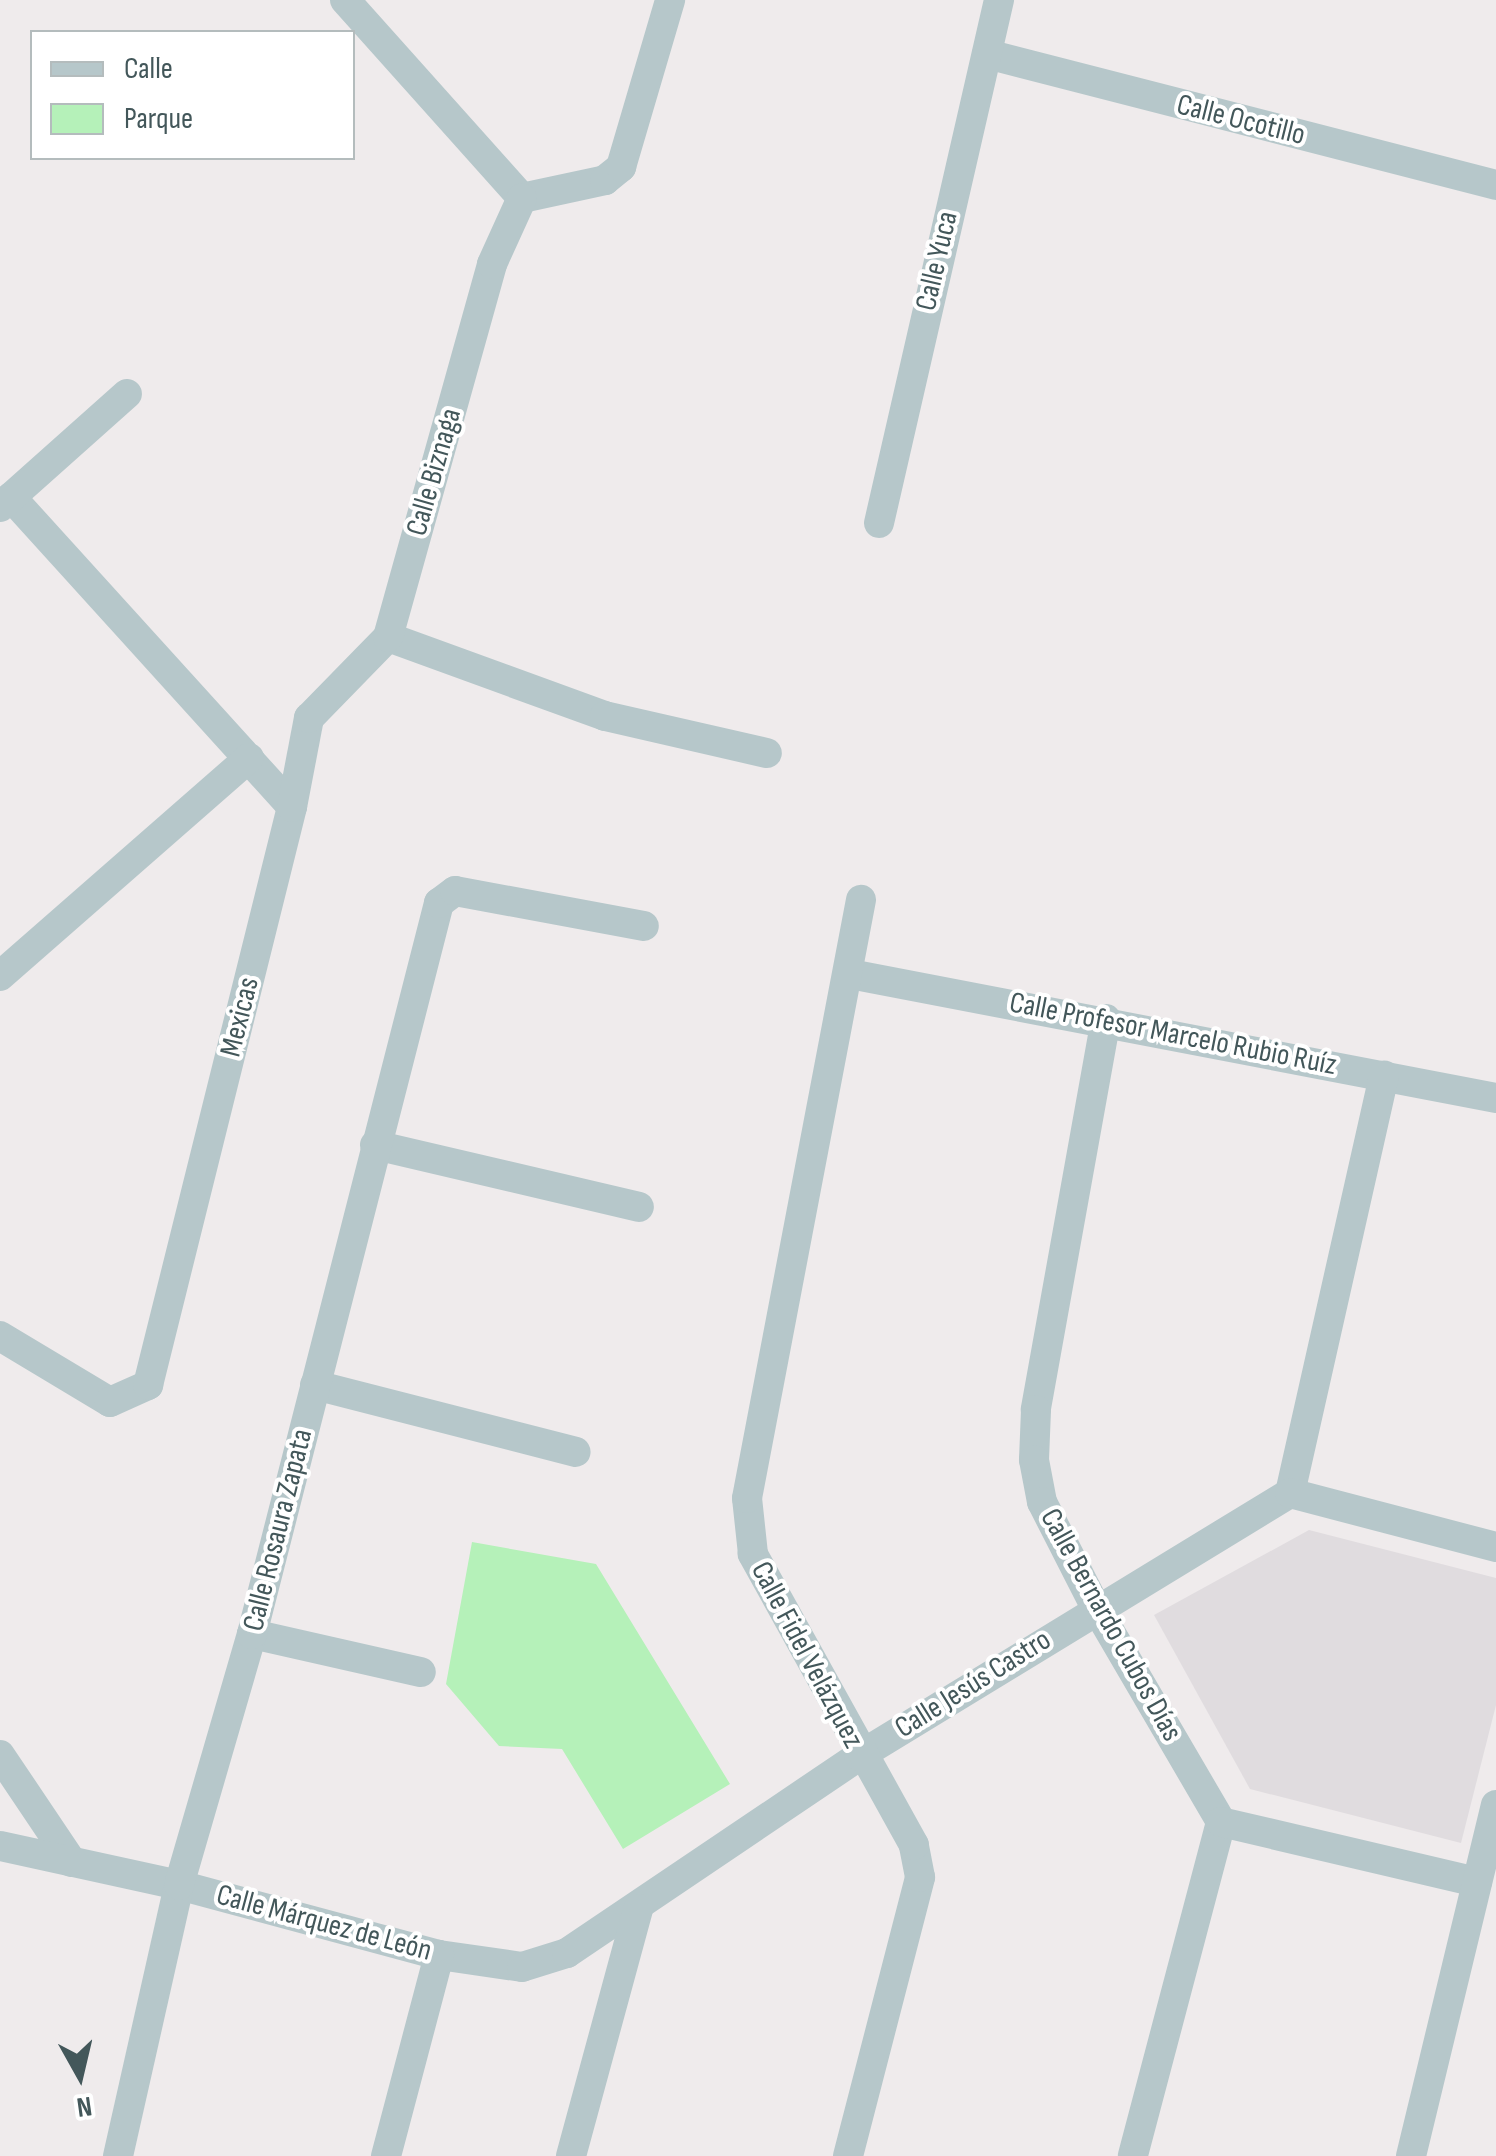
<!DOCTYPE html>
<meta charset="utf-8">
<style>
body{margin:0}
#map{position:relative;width:1496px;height:2156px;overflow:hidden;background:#efebec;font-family:"Sofia Sans Condensed",sans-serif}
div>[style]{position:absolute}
.education>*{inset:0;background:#e0dcdf}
.green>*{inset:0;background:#b5f1b9}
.street>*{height:30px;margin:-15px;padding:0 15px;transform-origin:15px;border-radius:15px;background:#b6c7ca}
span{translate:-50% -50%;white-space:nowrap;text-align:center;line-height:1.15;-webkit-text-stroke:8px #fff;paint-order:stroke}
.street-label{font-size:30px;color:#43575a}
.legend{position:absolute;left:30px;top:30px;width:325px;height:130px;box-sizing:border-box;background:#fff;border:2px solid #b4bcbd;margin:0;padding:12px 18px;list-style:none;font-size:30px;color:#43575a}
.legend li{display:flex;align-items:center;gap:20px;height:50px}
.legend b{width:50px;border:2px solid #b4bcbd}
.north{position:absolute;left:30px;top:2026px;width:100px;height:100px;-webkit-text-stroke:8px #fff;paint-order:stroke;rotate:172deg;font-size:28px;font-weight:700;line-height:40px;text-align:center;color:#43575a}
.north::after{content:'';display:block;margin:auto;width:35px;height:45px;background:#43575a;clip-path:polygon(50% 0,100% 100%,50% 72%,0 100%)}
</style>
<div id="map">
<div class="education">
<div style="clip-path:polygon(1309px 1530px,1496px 1578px,1496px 1705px,1461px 1843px,1250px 1789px,1154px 1615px)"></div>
</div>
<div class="green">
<div style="clip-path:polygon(472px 1542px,596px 1564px,730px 1784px,623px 1849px,562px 1749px,499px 1746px,446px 1684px)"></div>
</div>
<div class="street">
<div style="left:345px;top:0;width:266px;rotate:48.2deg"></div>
<div style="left:987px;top:54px;width:526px;rotate:14.43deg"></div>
<div style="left:522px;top:198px;width:85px;rotate:-12.2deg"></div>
<div style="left:605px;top:180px;width:21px;rotate:-39deg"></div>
<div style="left:621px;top:167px;width:174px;rotate:-73.6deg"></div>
<div style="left:11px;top:497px;width:418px;rotate:47.8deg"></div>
<div style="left:0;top:507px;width:170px;rotate:-41.7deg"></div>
<div style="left:879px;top:523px;width:537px;rotate:-77.08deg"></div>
<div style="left:388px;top:637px;width:231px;rotate:20deg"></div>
<div style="left:605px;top:716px;width:166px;rotate:12.9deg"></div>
<div style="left:850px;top:974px;width:658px;rotate:10.87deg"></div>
<div style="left:0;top:976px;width:331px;rotate:-41.2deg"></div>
<div style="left:1106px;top:1019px;width:397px;rotate:100.2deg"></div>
<div style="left:1036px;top:1410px;width:50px;rotate:92.3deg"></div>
<div style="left:1034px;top:1460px;width:43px;rotate:79.2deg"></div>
<div style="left:1042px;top:1502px;width:117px;rotate:63deg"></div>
<div style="left:1095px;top:1606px;width:250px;rotate:59.7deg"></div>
<div style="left:1221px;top:1822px;width:345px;rotate:104.8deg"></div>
<div style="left:375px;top:1145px;width:271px;rotate:13.2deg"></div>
<div style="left:0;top:1336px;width:128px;rotate:31deg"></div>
<div style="left:110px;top:1402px;width:42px;rotate:-24.1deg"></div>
<div style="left:148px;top:1385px;width:596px;rotate:-76.01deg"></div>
<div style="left:292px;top:807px;width:91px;rotate:-79.2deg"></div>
<div style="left:309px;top:718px;width:113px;rotate:-45.7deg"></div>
<div style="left:388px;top:637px;width:387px;rotate:-74.4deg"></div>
<div style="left:492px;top:264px;width:72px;rotate:-65.6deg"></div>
<div style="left:315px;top:1385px;width:269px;rotate:14.4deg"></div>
<div style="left:1290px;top:1493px;width:428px;rotate:-77.3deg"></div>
<div style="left:252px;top:1634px;width:173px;rotate:12.7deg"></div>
<div style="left:0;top:1755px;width:129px;rotate:56.1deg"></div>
<div style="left:1221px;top:1822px;width:263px;rotate:13.2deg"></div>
<div style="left:0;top:1846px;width:183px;rotate:12.3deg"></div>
<div style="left:179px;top:1885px;width:269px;rotate:15.1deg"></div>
<div style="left:439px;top:1955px;width:84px;rotate:8.2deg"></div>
<div style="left:522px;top:1967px;width:47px;rotate:-17.3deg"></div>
<div style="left:567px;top:1953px;width:352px;rotate:-34deg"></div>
<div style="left:859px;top:1756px;width:505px;rotate:-31.39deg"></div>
<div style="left:1290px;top:1493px;width:213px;rotate:14.7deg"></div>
<div style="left:118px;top:2156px;width:278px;rotate:-77.3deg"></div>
<div style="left:179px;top:1885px;width:261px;rotate:-73.8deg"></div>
<div style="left:252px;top:1634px;width:755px;rotate:-75.65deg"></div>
<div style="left:439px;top:903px;width:20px;rotate:-37deg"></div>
<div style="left:455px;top:891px;width:192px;rotate:10.5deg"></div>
<div style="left:386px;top:2156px;width:208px;rotate:-75.2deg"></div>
<div style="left:571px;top:2156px;width:256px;rotate:-74.8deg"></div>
<div style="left:848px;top:2156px;width:288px;rotate:-75.5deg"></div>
<div style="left:920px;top:1877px;width:33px;rotate:-101deg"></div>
<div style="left:914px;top:1845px;width:333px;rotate:-119deg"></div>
<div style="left:753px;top:1554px;width:56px;rotate:-96.1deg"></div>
<div style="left:747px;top:1498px;width:609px;rotate:-79.21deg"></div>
<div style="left:1411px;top:2156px;width:361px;rotate:-76.4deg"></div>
</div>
<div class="street-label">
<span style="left:1241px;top:120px;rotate:14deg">Calle Ocotillo</span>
<span style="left:937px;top:261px;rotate:-77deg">Calle Yuca</span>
<span style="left:434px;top:472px;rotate:-74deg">Calle Biznaga</span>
<span style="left:240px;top:1017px;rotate:-76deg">Mexicas</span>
<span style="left:1173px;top:1034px;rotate:11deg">Calle Profesor Marcelo Rubio Ruíz</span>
<span style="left:278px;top:1530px;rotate:-76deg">Calle Rosaura Zapata</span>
<span style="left:1111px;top:1625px;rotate:61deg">Calle Bernardo Cubos Días</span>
<span style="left:807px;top:1655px;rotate:62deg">Calle Fidel Velázquez</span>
<span style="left:973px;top:1684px;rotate:-32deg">Calle Jesús Castro</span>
<span style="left:324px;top:1923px;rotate:15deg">Calle Márquez de León</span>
</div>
<ul class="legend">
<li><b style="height:12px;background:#b6c7ca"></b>Calle</li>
<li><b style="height:28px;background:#b5f1b9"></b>Parque</li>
</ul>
<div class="north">N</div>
</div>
